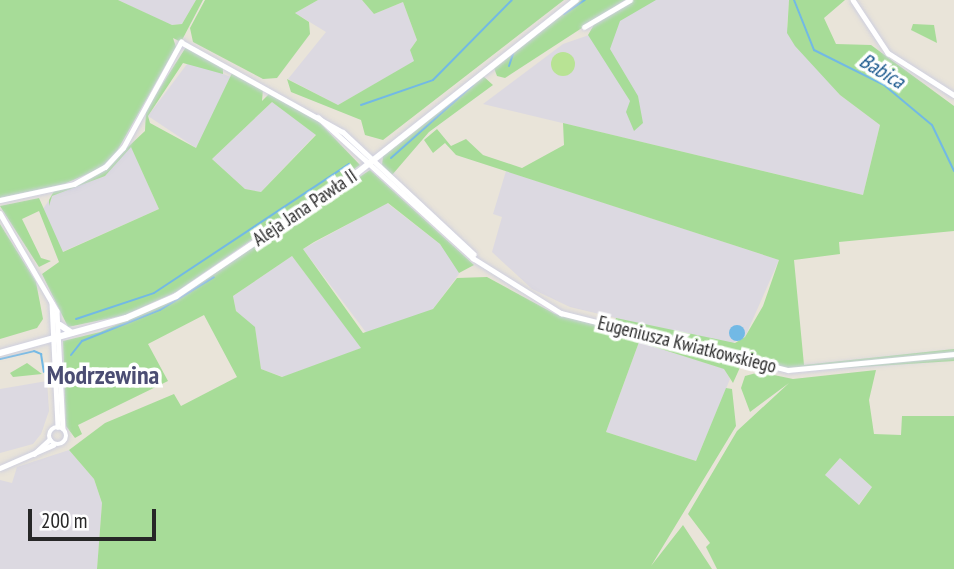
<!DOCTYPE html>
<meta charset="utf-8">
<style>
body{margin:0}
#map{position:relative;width:954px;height:569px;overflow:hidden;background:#e9e4d9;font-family:"PT Sans Narrow",sans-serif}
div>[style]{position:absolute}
.industrial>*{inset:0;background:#dcd9e1}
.green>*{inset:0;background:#a7dc98}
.pitch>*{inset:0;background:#b8e394}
.round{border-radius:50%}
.water>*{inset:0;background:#72b9e5}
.stream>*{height:2px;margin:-1px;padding:0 1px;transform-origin:1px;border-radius:1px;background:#72b9e5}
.roads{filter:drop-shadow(0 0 2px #cecfdf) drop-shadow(0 0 2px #cecfdf)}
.street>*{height:4.5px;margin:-2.25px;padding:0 2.25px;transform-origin:2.25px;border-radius:2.25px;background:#fff}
.street>.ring{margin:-2.25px;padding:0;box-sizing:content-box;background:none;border:4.5px solid #fff;border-radius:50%}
.secondary>*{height:6px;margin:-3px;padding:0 3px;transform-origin:3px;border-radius:3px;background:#fff}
span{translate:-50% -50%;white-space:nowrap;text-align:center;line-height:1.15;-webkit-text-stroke:7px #fff;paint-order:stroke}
.street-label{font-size:19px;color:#272727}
.water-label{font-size:21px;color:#16558b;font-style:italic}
.district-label{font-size:26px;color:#4b4d73;font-weight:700}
.scale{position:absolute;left:28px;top:509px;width:128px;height:32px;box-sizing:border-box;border:4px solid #272727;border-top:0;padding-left:9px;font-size:21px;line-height:24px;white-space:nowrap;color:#272727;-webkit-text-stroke:5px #fff;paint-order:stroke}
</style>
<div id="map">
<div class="industrial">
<div style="clip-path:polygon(118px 0,196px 0,182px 24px,171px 25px)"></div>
<div style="clip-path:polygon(318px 0,362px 0,374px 14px,403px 2px,417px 40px,410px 50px,415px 61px,338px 105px,288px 79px,326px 32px,295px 13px)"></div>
<div style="clip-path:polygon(641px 0,789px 0,787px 27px,807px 56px,840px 95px,880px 125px,863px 195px,483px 104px,563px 44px,589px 35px)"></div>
<div style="clip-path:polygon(190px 60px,233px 78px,196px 148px,148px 116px)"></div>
<div style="clip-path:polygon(272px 102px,316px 134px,261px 192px,245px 189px,212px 159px)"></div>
<div style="clip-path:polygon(131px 146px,159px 209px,62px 252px,43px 209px,52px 196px,105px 176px)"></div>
<div style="clip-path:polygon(506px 171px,779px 260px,745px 337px,732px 343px,662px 329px,570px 307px,532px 289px,492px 252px,502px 217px,493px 214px)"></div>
<div style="clip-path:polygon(387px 203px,440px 244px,457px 261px,459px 274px,433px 309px,368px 335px,303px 249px)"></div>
<div style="clip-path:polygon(292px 256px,362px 348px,283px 377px,261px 369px,255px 328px,236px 311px,233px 296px)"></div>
<div style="clip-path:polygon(639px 342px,725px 369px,730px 379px,696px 461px,606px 432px)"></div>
<div style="clip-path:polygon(47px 381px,49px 411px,41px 434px,33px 444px,0 453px,0 389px)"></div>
<div style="clip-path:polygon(69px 450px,94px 479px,102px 503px,97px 569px,0 569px,0 480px,12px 483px,17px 467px)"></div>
<div style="clip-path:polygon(840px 458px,872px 487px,858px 505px,825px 475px)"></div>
</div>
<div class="green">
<div style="clip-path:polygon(0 0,118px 0,172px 25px,182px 24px,196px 0,203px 0,181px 42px,173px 38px,176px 47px,117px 151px,101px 168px,64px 184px,0 198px)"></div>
<div style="clip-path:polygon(205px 0,318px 0,295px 13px,309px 22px,310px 34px,277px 78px,263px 79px,193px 42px,190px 28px)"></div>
<div style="clip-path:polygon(362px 0,564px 0,383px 140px,365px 135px,361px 120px,291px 92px,287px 79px,338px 105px,414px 61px,410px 50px,417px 40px,403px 2px,374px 14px)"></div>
<div style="clip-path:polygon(581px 0,625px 0,505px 78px,497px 76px,494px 68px)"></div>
<div style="clip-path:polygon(634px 0,656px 0,620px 21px,610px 49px,638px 96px,643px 123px,634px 131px,626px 112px,630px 101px,588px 35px,595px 23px)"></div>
<div style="clip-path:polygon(789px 0,845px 0,824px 18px,836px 44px,871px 45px,954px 106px,954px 231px,839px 242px,840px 254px,794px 260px,804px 365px,954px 349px,954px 361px,798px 371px,613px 326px,616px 318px,735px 343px,745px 337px,763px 306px,779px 260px,456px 155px,445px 143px,433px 153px,424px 140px,437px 129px,451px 146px,466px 139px,483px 155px,522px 168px,564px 145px,563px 123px,863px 195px,880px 125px,840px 95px,795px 46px,787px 33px)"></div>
<div style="clip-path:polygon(913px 24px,934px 25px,937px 43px,911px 30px)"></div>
<div style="clip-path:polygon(evenodd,186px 47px,223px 67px,223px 74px,183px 63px,148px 116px,150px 123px,196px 148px,233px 71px,263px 89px,262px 101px,270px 93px,317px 120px,360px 165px,176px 292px,125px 315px,68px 327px,42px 274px,59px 262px,39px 211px,22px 219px,41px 258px,51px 261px,39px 267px,0 206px,39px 198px,63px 252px,159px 209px,131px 147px,105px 176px,52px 196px,49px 206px,49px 200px,54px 191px,58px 189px,99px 174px,145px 131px,146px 110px,186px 47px,272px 102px,316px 135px,261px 192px,245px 189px,212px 159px,272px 102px)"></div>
<div style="clip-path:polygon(483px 76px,493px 85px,429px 132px,392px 175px,382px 165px,383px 156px)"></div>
<div style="clip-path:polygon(evenodd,370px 170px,474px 265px,459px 273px,440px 244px,388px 203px,314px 242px,303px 249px,363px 333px,433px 309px,457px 278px,487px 277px,555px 314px,742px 363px,733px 383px,724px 369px,639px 342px,606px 432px,696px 461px,726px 388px,732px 389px,736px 426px,651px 566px,683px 525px,712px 569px,97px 569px,102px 503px,94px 479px,69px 450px,105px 423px,174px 394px,181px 406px,237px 377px,204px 315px,148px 344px,168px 381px,78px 425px,82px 434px,75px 438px,66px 426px,63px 341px,100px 332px,177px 298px,370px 170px,292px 256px,361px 348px,282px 377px,261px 369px,255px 327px,236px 311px,233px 296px,292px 256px)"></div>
<div style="clip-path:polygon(0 224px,36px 282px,43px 319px,37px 328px,0 339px)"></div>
<div style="clip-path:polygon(27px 363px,42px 374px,13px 377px,10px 373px)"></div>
<div style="clip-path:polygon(evenodd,876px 370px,869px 400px,874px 434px,901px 435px,902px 416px,954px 416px,954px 569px,717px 569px,706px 547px,710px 543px,688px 514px,737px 431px,789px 383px,750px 412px,741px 388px,745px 376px,760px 372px,793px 379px,876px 370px,840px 458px,872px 487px,859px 505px,825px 475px,840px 458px)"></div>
</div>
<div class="pitch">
<div class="round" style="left:551px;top:52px;width:24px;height:24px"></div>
</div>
<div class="water">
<div class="round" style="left:729px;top:325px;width:16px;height:16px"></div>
</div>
<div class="stream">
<div style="left:794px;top:0;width:54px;rotate:68.2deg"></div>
<div style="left:814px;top:50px;width:78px;rotate:26.6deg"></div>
<div style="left:884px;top:85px;width:62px;rotate:39.8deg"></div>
<div style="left:932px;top:125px;width:51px;rotate:64.4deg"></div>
<div style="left:564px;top:14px;width:25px;rotate:-34deg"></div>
<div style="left:509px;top:66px;width:13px;rotate:-72deg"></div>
<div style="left:361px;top:105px;width:76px;rotate:-19.1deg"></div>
<div style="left:433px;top:80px;width:112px;rotate:-45.4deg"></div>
<div style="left:391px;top:158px;width:110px;rotate:-41.7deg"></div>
<div style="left:76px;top:319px;width:82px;rotate:-18.4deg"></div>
<div style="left:154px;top:293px;width:234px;rotate:-33.5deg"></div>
<div style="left:71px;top:355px;width:18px;rotate:-52deg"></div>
<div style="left:82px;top:341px;width:84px;rotate:-21.7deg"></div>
<div style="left:160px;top:310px;width:63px;rotate:-31.4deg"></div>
<div style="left:0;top:359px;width:35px;rotate:-13deg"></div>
<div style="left:34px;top:351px;width:8px;rotate:23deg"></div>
<div style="left:41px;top:354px;width:18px;rotate:81deg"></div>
</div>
<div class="roads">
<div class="street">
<div style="left:853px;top:0;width:64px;rotate:56.6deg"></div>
<div style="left:888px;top:53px;width:78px;rotate:32.5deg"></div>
<div style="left:584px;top:27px;width:53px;rotate:-30.4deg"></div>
<div style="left:318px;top:117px;width:210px;rotate:42.3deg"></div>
<div style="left:473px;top:258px;width:104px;rotate:32deg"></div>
<div style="left:561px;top:313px;width:234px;rotate:14.1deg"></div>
<div style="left:788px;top:370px;width:167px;rotate:-5.5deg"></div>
<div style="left:0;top:200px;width:76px;rotate:-12.2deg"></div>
<div style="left:74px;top:184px;width:35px;rotate:-29deg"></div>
<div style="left:105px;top:167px;width:26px;rotate:-47deg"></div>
<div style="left:123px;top:148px;width:121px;rotate:-61.3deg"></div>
<div style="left:181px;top:42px;width:185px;rotate:29.1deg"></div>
<div style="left:343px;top:132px;width:179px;rotate:43deg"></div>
<div style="left:0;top:213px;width:113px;rotate:59.8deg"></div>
<div style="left:57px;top:311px;width:117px;rotate:87.1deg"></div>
<div style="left:52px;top:303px;width:124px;rotate:87.2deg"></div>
<div class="ring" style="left:49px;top:427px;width:13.5px;height:13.5px"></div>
<div style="left:34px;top:454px;width:21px;rotate:-43deg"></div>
<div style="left:0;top:468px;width:58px;rotate:-23.5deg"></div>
</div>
<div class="secondary">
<div style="left:60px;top:325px;width:14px;rotate:34deg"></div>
<div style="left:0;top:353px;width:131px;rotate:-15.5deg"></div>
<div style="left:126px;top:318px;width:55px;rotate:-23.7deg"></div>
<div style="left:176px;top:296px;width:219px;rotate:-34.2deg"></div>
<div style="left:357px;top:173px;width:279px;rotate:-38.3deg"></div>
</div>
</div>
<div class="street-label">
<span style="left:305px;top:208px;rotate:-34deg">Aleja Jana Pawła II</span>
<span style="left:687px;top:345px;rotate:14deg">Eugeniusza Kwiatkowskiego</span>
</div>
<div class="water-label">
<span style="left:882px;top:71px;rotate:31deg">Babica</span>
</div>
<div class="district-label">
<span style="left:103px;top:375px">Modrzewina</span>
</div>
<div class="scale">200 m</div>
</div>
